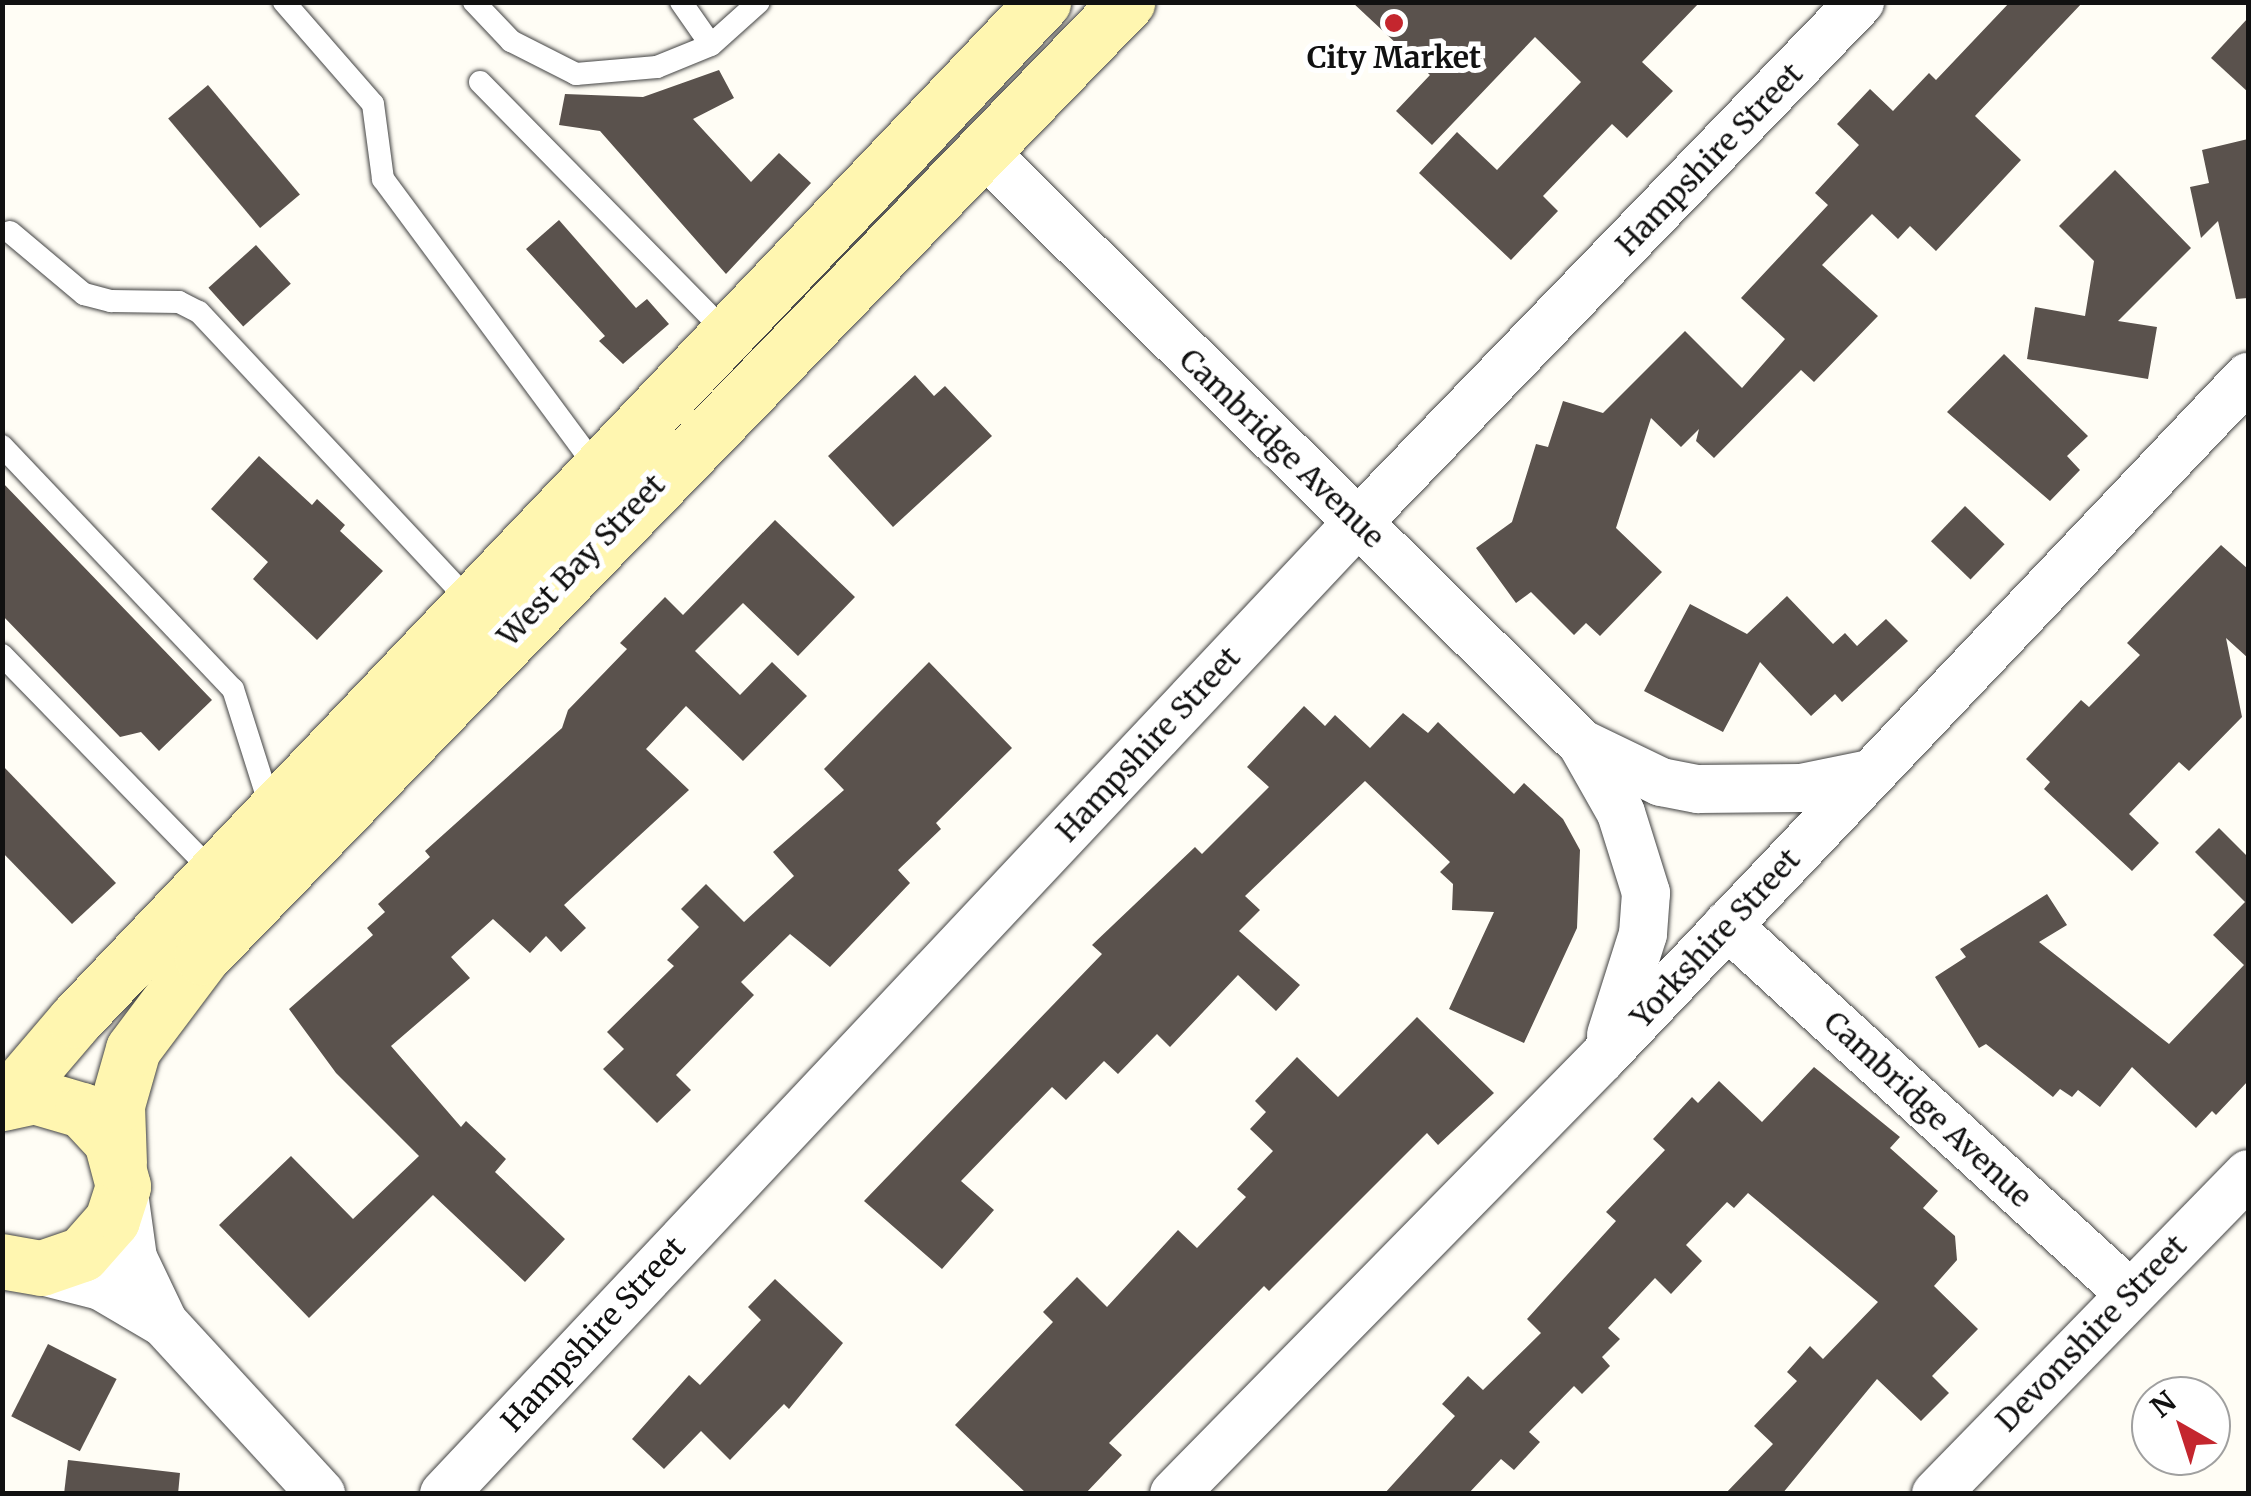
<!DOCTYPE html>
<html>
<head>
<meta charset="utf-8">
<style>
	body { margin:0 }
	#map { position:relative; width:2251px; height:1496px; overflow:hidden; background:#fffdf5; font-family:Merriweather,serif }
	div>[style] { position:absolute }
	.building>* { inset:0; background:#5a524d; transform-origin:0 0 }
	.roads { filter:drop-shadow(0 0 2px #444) drop-shadow(0 0 2px #444) }
	.lane>* { height:22px; margin:-11px; padding:0 11px; transform-origin:11px; border-radius:11px; background:#fff }
	.street>* { height:48px; margin:-24px; padding:0 24px; transform-origin:24px; border-radius:24px; background:#fff }
	.secondary>* { height:55px; margin:-27.5px; padding:0 27.5px; transform-origin:27.5px; border-radius:27.5px; background:#fff6b0 }
	.dots>* { width:28px; height:28px; translate:-50% -50%; box-sizing:border-box; border:5px solid #fff; border-radius:50% }
	span { translate:-50% -50%; white-space:nowrap; text-align:center; line-height:1.15; -webkit-text-stroke:10px #fff; paint-order:stroke }
	.poi-label { font-size:30px; color:#111; font-weight:700 }
	.street-label { font-size:30px; color:#111 }
	.frame { position:absolute; inset:0; border:5px solid #111; pointer-events:none }
	.north { position:absolute; left:2131px; top:1376px; width:100px; height:100px; box-sizing:border-box; background:#fff; border:2px solid #a0a0a0; border-radius:50%; rotate:321deg; font-size:28px; font-weight:700; line-height:40px; text-align:center; color:#111 }
	.north::after { content:''; display:block; margin:auto; width:35px; height:45px; background:#c4262e; clip-path:polygon(50% 0,100% 100%,50% 72%,0 100%) }
</style>
</head>
<body>
<div id="map">
	<div class="building">
		<div style="clip-path:polygon(1352px 2px,1700px 2px,1642px 62px,1673px 91px,1627px 138px,1612px 124px,1543px 196px,1558px 211px,1511px 260px,1419px 173px,1457px 132px,1497px 170px,1581px 82px,1535px 37px,1432px 145px,1396px 111px,1430px 75px)"></div>
		<div style="clip-path:polygon(2010px 2px,2083px 2px,1975px 116px,2021px 160px,1936px 251px,1910px 226px,1898px 239px,1872px 214px,1822px 265px,1878px 316px,1814px 382px,1801px 370px,1714px 458px,1696px 441px,1699px 429px,1681px 447px,1651px 418px,1616px 528px,1662px 572px,1600px 636px,1586px 623px,1574px 635px,1531px 592px,1516px 603px,1476px 548px,1512px 522px,1536px 444px,1548px 447px,1563px 401px,1603px 413px,1685px 331px,1742px 388px,1785px 339px,1741px 298px,1828px 205px,1815px 193px,1859px 145px,1837px 124px,1870px 89px,1893px 111px,1929px 73px,1936px 80px)"></div>
		<div style="clip-path:polygon(2248px 18px,2248px 92px,2211px 58px)"></div>
		<div style="clip-path:polygon(719px 70px,734px 98px,693px 119px,751px 182px,779px 153px,811px 183px,726px 274px,600px 131px,559px 125px,565px 94px,643px 97px)"></div>
		<div style="left:208px;top:85px;width:143px;height:52px;rotate:50deg"></div>
		<div style="clip-path:polygon(2248px 139px,2248px 298px,2236px 299px,2218px 221px,2201px 238px,2190px 187px,2209px 183px,2202px 150px)"></div>
		<div style="clip-path:polygon(2115px 170px,2191px 248px,2118px 321px,2157px 327px,2148px 379px,2027px 359px,2035px 307px,2085px 316px,2094px 261px,2059px 226px)"></div>
		<div style="clip-path:polygon(559px 220px,636px 308px,647px 299px,669px 324px,623px 364px,599px 341px,605px 336px,526px 249px)"></div>
		<div style="left:256px;top:245px;width:52px;height:64px;rotate:48deg"></div>
		<div style="clip-path:polygon(2004px 354px,2088px 436px,2067px 456px,2080px 470px,2050px 501px,1947px 412px)"></div>
		<div style="clip-path:polygon(915px 375px,934px 396px,945px 386px,992px 436px,893px 527px,828px 456px)"></div>
		<div style="clip-path:polygon(259px 456px,312px 505px,317px 499px,345px 525px,340px 531px,383px 571px,317px 640px,253px 579px,268px 562px,211px 509px)"></div>
		<div style="clip-path:polygon(2px 482px,212px 700px,159px 751px,141px 732px,120px 737px,2px 615px)"></div>
		<div style="left:1965px;top:506px;width:55px;height:49px;rotate:44deg"></div>
		<div style="clip-path:polygon(775px 520px,855px 597px,798px 656px,743px 603px,695px 651px,740px 695px,772px 662px,807px 696px,743px 761px,686px 706px,646px 749px,689px 790px,564px 905px,586px 928px,561px 952px,546px 936px,530px 953px,493px 919px,451px 957px,470px 978px,391px 1046px,461px 1127px,466px 1121px,506px 1159px,495px 1172px,565px 1239px,525px 1282px,433px 1195px,309px 1318px,219px 1225px,291px 1156px,353px 1219px,419px 1156px,336px 1073px,289px 1009px,373px 935px,367px 928px,385px 912px,378px 904px,430px 857px,425px 851px,562px 728px,568px 710px,627px 649px,620px 643px,665px 597px,683px 615px)"></div>
		<div style="clip-path:polygon(2221px 545px,2248px 569px,2248px 658px,2226px 638px,2242px 717px,2189px 771px,2179px 762px,2129px 814px,2159px 843px,2132px 871px,2044px 789px,2050px 782px,2026px 759px,2081px 700px,2089px 707px,2140px 655px,2127px 643px)"></div>
		<div style="clip-path:polygon(1787px 596px,1833px 644px,1845px 633px,1857px 646px,1886px 619px,1908px 641px,1842px 702px,1835px 694px,1811px 716px,1760px 662px,1723px 732px,1644px 691px,1690px 604px,1747px 634px)"></div>
		<div style="clip-path:polygon(929px 662px,1012px 748px,936px 823px,941px 829px,898px 870px,910px 883px,830px 967px,790px 934px,741px 982px,754px 995px,676px 1075px,691px 1090px,657px 1123px,603px 1069px,624px 1049px,607px 1032px,674px 966px,667px 960px,699px 927px,681px 909px,706px 884px,744px 922px,794px 876px,773px 852px,844px 790px,824px 769px)"></div>
		<div style="clip-path:polygon(1304px 706px,1325px 726px,1335px 715px,1370px 748px,1403px 713px,1428px 733px,1438px 722px,1514px 794px,1524px 783px,1563px 819px,1580px 850px,1577px 928px,1524px 1043px,1449px 1009px,1494px 912px,1452px 910px,1453px 884px,1440px 872px,1450px 862px,1365px 781px,1245px 896px,1260px 910px,1239px 931px,1300px 985px,1276px 1011px,1238px 975px,1170px 1047px,1157px 1034px,1118px 1074px,1104px 1061px,1066px 1100px,1052px 1087px,961px 1181px,994px 1210px,942px 1269px,864px 1201px,1102px 954px,1092px 945px,1195px 847px,1202px 854px,1269px 787px,1247px 767px)"></div>
		<div style="clip-path:polygon(2px 765px,116px 883px,72px 924px,2px 852px)"></div>
		<div style="clip-path:polygon(2219px 828px,2248px 857px,2248px 1081px,2216px 1115px,2212px 1111px,2196px 1128px,2132px 1067px,2100px 1107px,2078px 1090px,2072px 1097px,2060px 1089px,2053px 1097px,1986px 1044px,1979px 1048px,1935px 977px,1966px 957px,1960px 949px,2047px 894px,2067px 925px,2039px 942px,2169px 1044px,2244px 965px,2213px 935px,2245px 902px,2195px 852px)"></div>
		<div style="clip-path:polygon(1417px 1017px,1494px 1093px,1438px 1145px,1427px 1133px,1269px 1291px,1264px 1286px,1109px 1443px,1122px 1455px,1085px 1494px,1027px 1494px,955px 1425px,1053px 1322px,1043px 1312px,1077px 1277px,1107px 1307px,1178px 1230px,1197px 1248px,1246px 1197px,1237px 1189px,1273px 1151px,1250px 1129px,1266px 1112px,1255px 1101px,1297px 1057px,1338px 1097px)"></div>
		<div style="clip-path:polygon(1814px 1067px,1900px 1137px,1890px 1148px,1938px 1191px,1923px 1208px,1955px 1236px,1957px 1260px,1934px 1286px,1978px 1329px,1932px 1376px,1949px 1393px,1921px 1421px,1877px 1379px,1782px 1494px,1725px 1494px,1773px 1444px,1754px 1426px,1797px 1381px,1787px 1372px,1810px 1346px,1823px 1359px,1878px 1302px,1748px 1193px,1734px 1208px,1727px 1202px,1686px 1245px,1702px 1261px,1671px 1294px,1655px 1278px,1608px 1328px,1620px 1339px,1602px 1357px,1610px 1366px,1582px 1394px,1574px 1386px,1529px 1432px,1540px 1442px,1514px 1470px,1501px 1459px,1468px 1494px,1384px 1494px,1455px 1416px,1442px 1404px,1468px 1376px,1483px 1390px,1541px 1333px,1527px 1319px,1616px 1221px,1606px 1212px,1665px 1150px,1653px 1139px,1692px 1097px,1698px 1103px,1719px 1081px,1762px 1122px)"></div>
		<div style="clip-path:polygon(775px 1279px,843px 1343px,789px 1409px,784px 1404px,730px 1460px,701px 1431px,664px 1469px,632px 1439px,689px 1375px,700px 1385px,761px 1320px,748px 1307px)"></div>
		<div style="left:48px;top:1344px;width:77px;height:81px;rotate:27deg"></div>
		<div style="clip-path:polygon(68px 1460px,180px 1473px,178px 1494px,64px 1494px)"></div>
	</div>
	<div class="roads">
		<div class="lane">
			<div style="left:284px;top:2px;width:135px;rotate:48.9deg"></div>
			<div style="left:373px;top:104px;width:76px;rotate:82.4deg"></div>
			<div style="left:383px;top:179px;width:362px;rotate:53.5deg"></div>
			<div style="left:474px;top:2px;width:54px;rotate:46.5deg"></div>
			<div style="left:511px;top:41px;width:73px;rotate:26.9deg"></div>
			<div style="left:576px;top:74px;width:81px;rotate:-4.9deg"></div>
			<div style="left:657px;top:67px;width:58px;rotate:-22.2deg"></div>
			<div style="left:711px;top:45px;width:64px;rotate:-41.9deg"></div>
			<div style="left:681px;top:2px;width:52px;rotate:55.1deg"></div>
			<div style="left:480px;top:82px;width:354px;rotate:45.5deg"></div>
			<div style="left:10px;top:232px;width:97px;rotate:40deg"></div>
			<div style="left:84px;top:294px;width:28px;rotate:15deg"></div>
			<div style="left:111px;top:301px;width:68px;rotate:0.8deg"></div>
			<div style="left:179px;top:302px;width:22px;rotate:27deg"></div>
			<div style="left:199px;top:312px;width:398px;rotate:46.9deg"></div>
			<div style="left:2px;top:446px;width:335px;rotate:46.5deg"></div>
			<div style="left:233px;top:689px;width:126px;rotate:72.4deg"></div>
			<div style="left:2px;top:655px;width:304px;rotate:45.8deg"></div>
		</div>
		<div class="street">
			<div style="left:983px;top:151px;width:843px;rotate:44.71deg"></div>
			<div style="left:1582px;top:744px;width:88px;rotate:25.7deg"></div>
			<div style="left:1661px;top:782px;width:38px;rotate:11deg"></div>
			<div style="left:1698px;top:789px;width:103px;rotate:-0.6deg"></div>
			<div style="left:1801px;top:788px;width:70px;rotate:-11.5deg"></div>
			<div style="left:1582px;top:744px;width:79px;rotate:60.5deg"></div>
			<div style="left:1621px;top:813px;width:84px;rotate:72.6deg"></div>
			<div style="left:1646px;top:893px;width:41px;rotate:94.2deg"></div>
			<div style="left:1643px;top:934px;width:106px;rotate:107.6deg"></div>
			<div style="left:1727px;top:925px;width:544px;rotate:42.47deg"></div>
			<div style="left:123px;top:1186px;width:73px;rotate:82.1deg"></div>
			<div style="left:133px;top:1258px;width:72px;rotate:64.5deg"></div>
			<div style="left:30px;top:1268px;width:73px;rotate:14.2deg"></div>
			<div style="left:101px;top:1286px;width:73px;rotate:30.4deg"></div>
			<div style="left:164px;top:1323px;width:232px;rotate:47.4deg"></div>
			<div style="left:444px;top:1494px;width:1334px;rotate:-46.76deg"></div>
			<div style="left:1358px;top:522px;width:723px;rotate:-46.01deg"></div>
			<div style="left:1174px;top:1494px;width:611px;rotate:-45.53deg"></div>
			<div style="left:1602px;top:1058px;width:939px;rotate:-46.51deg"></div>
			<div style="left:1936px;top:1494px;width:447px;rotate:-45.7deg"></div>
		</div>
		<div class="secondary">
			<div style="left:5px;top:1102px;width:108px;rotate:-49.5deg"></div>
			<div style="left:75px;top:1020px;width:1405px;rotate:-46.44deg"></div>
			<div style="left:2px;top:1103px;width:33px;rotate:-12deg"></div>
			<div style="left:34px;top:1096px;width:50px;rotate:16.3deg"></div>
			<div style="left:82px;top:1110px;width:42px;rotate:46.9deg"></div>
			<div style="left:111px;top:1141px;width:47px;rotate:75.1deg"></div>
			<div style="left:123px;top:1186px;width:36px;rotate:108deg"></div>
			<div style="left:112px;top:1220px;width:45px;rotate:131.4deg"></div>
			<div style="left:82px;top:1254px;width:43px;rotate:161.1deg"></div>
			<div style="left:41px;top:1268px;width:40px;rotate:-170deg"></div>
			<div style="left:119px;top:1163px;width:58px;rotate:-92deg"></div>
			<div style="left:117px;top:1105px;width:58px;rotate:-74.1deg"></div>
			<div style="left:133px;top:1049px;width:115px;rotate:-53.1deg"></div>
			<div style="left:202px;top:957px;width:1330px;rotate:-45.91deg"></div>
		</div>
	</div>
	<div class="dots">
		<div style="left:1394px;top:23px;background:#c4262e"></div>
	</div>
	<div class="poi-label">
		<span style="left:1394px;top:57px">City Market</span>
	</div>
	<div class="street-label">
		<span style="left:1709px;top:159px;rotate:-46deg">Hampshire Street</span>
		<span style="left:1282px;top:448px;rotate:44deg">Cambridge Avenue</span>
		<span style="left:581px;top:560px;rotate:-46deg">West Bay Street</span>
		<span style="left:1148px;top:744px;rotate:-47deg">Hampshire Street</span>
		<span style="left:1715px;top:938px;rotate:-47deg">Yorkshire Street</span>
		<span style="left:1928px;top:1109px;rotate:43deg">Cambridge Avenue</span>
		<span style="left:2091px;top:1333px;rotate:-46deg">Devonshire Street</span>
		<span style="left:593px;top:1334px;rotate:-47deg">Hampshire Street</span>
	</div>
	<div class="frame"></div>
	<div class="north">N</div>
</div>
</body>
</html>
